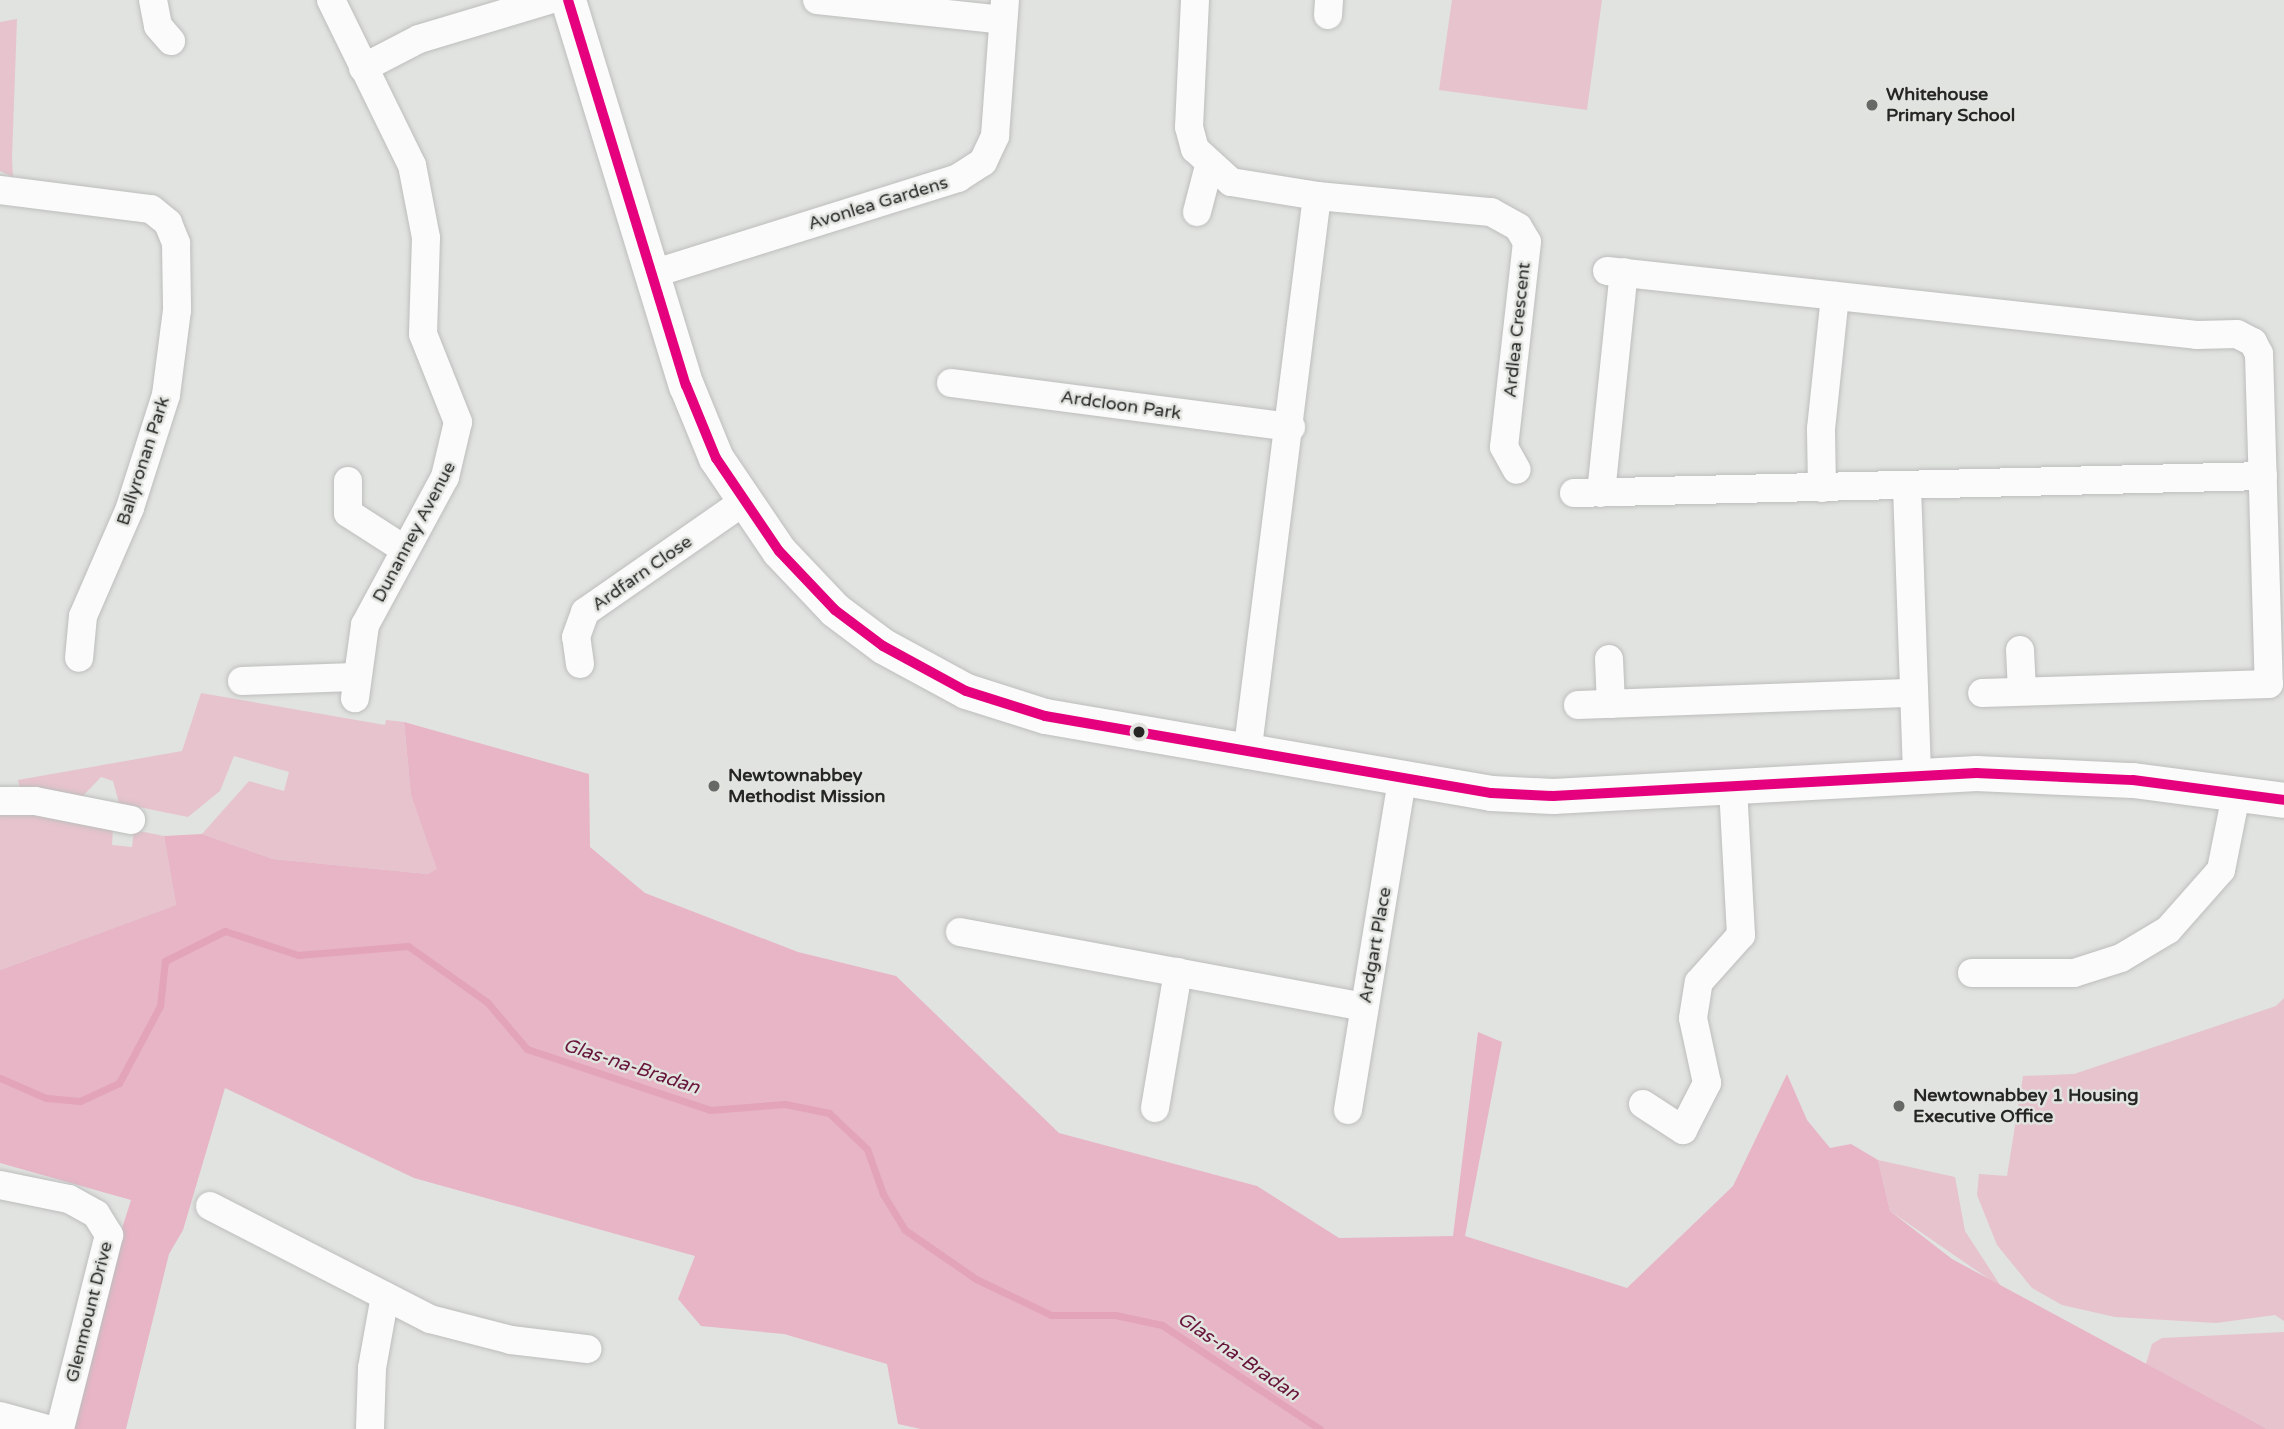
<!DOCTYPE html>
<html>
<head>
<meta charset="utf-8">
<style>
	body { margin:0 }
	#map { position:relative; width:2284px; height:1429px; overflow:hidden; background:#e1e3e0; font-family:"Varela Round",sans-serif }
	div>[style] { position:absolute }
	.green>* { inset:0; background:#e6c3cd }
	.forest>* { inset:0; background:#e7b5c6 }
	.stream>* { height:7px; margin:-3.5px; padding:0 3.5px; transform-origin:3.5px; border-radius:3.5px; background:#e3a3b9 }
	.roads { filter:drop-shadow(0 0 2px #bcbebc) drop-shadow(0 0 2px #bcbebc) }
	.minor>* { height:28px; margin:-14px; padding:0 14px; transform-origin:14px; border-radius:14px; background:#fafbfa }
	.tertiary>* { height:35px; margin:-17.5px; padding:0 17.5px; transform-origin:17.5px; border-radius:17.5px; background:#fafbfa }
	.bus-1>* { height:10px; margin:-5px; padding:0 5px; transform-origin:5px; border-radius:5px; background:#e5007d }
	.dots>* { width:19px; height:19px; translate:-50% -50%; box-sizing:border-box; border:4px solid #e1e4df; border-radius:50% }
	span { translate:-50% -50%; white-space:nowrap; text-align:center; line-height:1.15; -webkit-text-stroke:5px #e1e4df; paint-order:stroke }
	.poi-label { font-size:18px; color:#262725; font-weight:700 }
	.left { translate:0 -50%; text-align:left }
	.street-label { font-size:18px; color:#262725 }
	.water-label { font-size:19px; color:#67143a; font-style:italic }
</style>
</head>
<body>
<div id="map">
	<div class="green">
		<div style="clip-path:polygon(1452px 0,1602px 0,1587px 110px,1439px 90px)"></div>
		<div style="clip-path:polygon(17px 19px,12px 158px,13px 177px,0 171px,0 22px)"></div>
		<div style="clip-path:polygon(201px 693px,385px 725px,386px 720px,404px 722px,411px 795px,438px 869px,428px 874px,273px 859px,202px 834px,249px 781px,284px 791px,289px 772px,234px 756px,220px 791px,188px 817px,119px 803px,113px 781px,101px 777px,82px 797px,20px 789px,18px 780px,182px 751px)"></div>
		<div style="clip-path:polygon(20px 810px,113px 828px,112px 845px,132px 847px,134px 830px,164px 836px,176px 905px,0 970px,0 813px)"></div>
		<div style="clip-path:polygon(2284px 998px,2284px 1321px,2275px 1315px,2216px 1323px,2115px 1317px,2062px 1305px,2032px 1288px,1997px 1245px,1977px 1195px,1979px 1174px,2007px 1176px,2023px 1076px,2074px 1074px,2276px 1006px)"></div>
		<div style="clip-path:polygon(1878px 1160px,1955px 1177px,1965px 1231px,2002px 1288px,1890px 1211px)"></div>
		<div style="clip-path:polygon(2284px 1332px,2284px 1429px,2267px 1429px,2145px 1367px,2152px 1344px,2162px 1338px)"></div>
	</div>
	<div class="forest">
		<div style="clip-path:polygon(404px 722px,589px 774px,590px 847px,645px 893px,798px 952px,896px 976px,1059px 1133px,1257px 1186px,1339px 1238px,1453px 1236px,1478px 1032px,1502px 1042px,1465px 1236px,1627px 1288px,1733px 1186px,1787px 1074px,1807px 1120px,1830px 1148px,1851px 1144px,1878px 1160px,1890px 1211px,1952px 1259px,2267px 1429px,921px 1429px,898px 1424px,887px 1364px,784px 1334px,701px 1326px,678px 1299px,695px 1256px,414px 1178px,225px 1088px,183px 1230px,169px 1254px,126px 1429px,59px 1429px,131px 1200px,0 1163px,0 970px,176px 905px,164px 836px,202px 834px,273px 859px,428px 874px,437px 869px,411px 795px)"></div>
	</div>
	<div class="stream">
		<div style="left:0;top:1078px;width:50px;rotate:23.5deg"></div>
		<div style="left:46px;top:1098px;width:34px;rotate:5deg"></div>
		<div style="left:80px;top:1101px;width:43px;rotate:-24.8deg"></div>
		<div style="left:119px;top:1083px;width:87px;rotate:-62deg"></div>
		<div style="left:160px;top:1006px;width:45px;rotate:-83.7deg"></div>
		<div style="left:165px;top:961px;width:67px;rotate:-26.6deg"></div>
		<div style="left:225px;top:931px;width:77px;rotate:18.2deg"></div>
		<div style="left:298px;top:955px;width:110px;rotate:-4.7deg"></div>
		<div style="left:408px;top:946px;width:97px;rotate:35.3deg"></div>
		<div style="left:487px;top:1002px;width:62px;rotate:49.6deg"></div>
		<div style="left:527px;top:1049px;width:193px;rotate:18.4deg"></div>
		<div style="left:710px;top:1110px;width:75px;rotate:-4.6deg"></div>
		<div style="left:785px;top:1104px;width:45px;rotate:11.6deg"></div>
		<div style="left:829px;top:1113px;width:52px;rotate:43.5deg"></div>
		<div style="left:867px;top:1149px;width:48px;rotate:70.4deg"></div>
		<div style="left:883px;top:1194px;width:42px;rotate:58.6deg"></div>
		<div style="left:905px;top:1230px;width:86px;rotate:34.6deg"></div>
		<div style="left:976px;top:1279px;width:83px;rotate:25.6deg"></div>
		<div style="left:1051px;top:1315px;width:64px"></div>
		<div style="left:1115px;top:1315px;width:48px;rotate:12deg"></div>
		<div style="left:1162px;top:1325px;width:189px;rotate:33.4deg"></div>
	</div>
	<div class="roads">
		<div class="minor">
			<div style="left:153px;top:0;width:26px;rotate:79deg"></div>
			<div style="left:158px;top:26px;width:20px;rotate:49deg"></div>
			<div style="left:331px;top:0;width:184px;rotate:63.9deg"></div>
			<div style="left:412px;top:165px;width:74px;rotate:79.1deg"></div>
			<div style="left:426px;top:238px;width:96px;rotate:91.8deg"></div>
			<div style="left:423px;top:334px;width:95px;rotate:68.3deg"></div>
			<div style="left:458px;top:422px;width:57px;rotate:103.3deg"></div>
			<div style="left:445px;top:477px;width:168px;rotate:118.4deg"></div>
			<div style="left:365px;top:625px;width:74px;rotate:97.8deg"></div>
			<div style="left:817px;top:0;width:187px;rotate:6.1deg"></div>
			<div style="left:1195px;top:0;width:127px;rotate:92.7deg"></div>
			<div style="left:1189px;top:127px;width:23px;rotate:75deg"></div>
			<div style="left:1195px;top:149px;width:49px;rotate:42.5deg"></div>
			<div style="left:1231px;top:182px;width:87px;rotate:9.2deg"></div>
			<div style="left:1317px;top:196px;width:563px;rotate:97.14deg"></div>
			<div style="left:1328px;top:15px;width:15px;rotate:-86deg"></div>
			<div style="left:363px;top:68px;width:63px;rotate:-27.4deg"></div>
			<div style="left:419px;top:39px;width:136px;rotate:-16.7deg"></div>
			<div style="left:0;top:190px;width:152px;rotate:7.2deg"></div>
			<div style="left:151px;top:209px;width:22px;rotate:39deg"></div>
			<div style="left:168px;top:223px;width:22px;rotate:68deg"></div>
			<div style="left:176px;top:243px;width:67px;rotate:89.1deg"></div>
			<div style="left:177px;top:310px;width:86px;rotate:97.4deg"></div>
			<div style="left:166px;top:395px;width:119px;rotate:107.7deg"></div>
			<div style="left:130px;top:508px;width:118px;rotate:113.5deg"></div>
			<div style="left:83px;top:616px;width:42px;rotate:95.4deg"></div>
			<div style="left:1317px;top:196px;width:175px;rotate:5.3deg"></div>
			<div style="left:1491px;top:212px;width:31px;rotate:29deg"></div>
			<div style="left:1518px;top:227px;width:17px;rotate:59deg"></div>
			<div style="left:1527px;top:242px;width:206px;rotate:96.4deg"></div>
			<div style="left:1504px;top:447px;width:26px;rotate:61deg"></div>
			<div style="left:1197px;top:212px;width:48px;rotate:-75.4deg"></div>
			<div style="left:1607px;top:271px;width:593px;rotate:6.19deg"></div>
			<div style="left:2197px;top:335px;width:40px;rotate:-1.4deg"></div>
			<div style="left:2237px;top:334px;width:18px;rotate:27deg"></div>
			<div style="left:2253px;top:342px;width:13px;rotate:63deg"></div>
			<div style="left:2259px;top:354px;width:330px;rotate:88.3deg"></div>
			<div style="left:2269px;top:684px;width:287px;rotate:178.2deg"></div>
			<div style="left:652px;top:274px;width:321px;rotate:-17.4deg"></div>
			<div style="left:958px;top:178px;width:30px;rotate:-33deg"></div>
			<div style="left:983px;top:162px;width:29px;rotate:-65deg"></div>
			<div style="left:995px;top:136px;width:136px;rotate:-85.8deg"></div>
			<div style="left:951px;top:383px;width:343px;rotate:7.4deg"></div>
			<div style="left:348px;top:481px;width:32px;rotate:90deg"></div>
			<div style="left:348px;top:513px;width:67px;rotate:32.7deg"></div>
			<div style="left:1907px;top:487px;width:289px;rotate:88deg"></div>
			<div style="left:1822px;top:488px;width:59px;rotate:-91deg"></div>
			<div style="left:1821px;top:429px;width:134px;rotate:-84deg"></div>
			<div style="left:1574px;top:493px;width:689px;rotate:-1.41deg"></div>
			<div style="left:1601px;top:493px;width:222px;rotate:-84.1deg"></div>
			<div style="left:2020px;top:650px;width:41px;rotate:87.2deg"></div>
			<div style="left:1609px;top:659px;width:45px;rotate:87.5deg"></div>
			<div style="left:580px;top:664px;width:27px;rotate:-98deg"></div>
			<div style="left:576px;top:637px;width:27px;rotate:-70deg"></div>
			<div style="left:585px;top:612px;width:193px;rotate:-34.8deg"></div>
			<div style="left:242px;top:681px;width:112px;rotate:-2deg"></div>
			<div style="left:1578px;top:705px;width:335px;rotate:-2.1deg"></div>
			<div style="left:0;top:801px;width:35px"></div>
			<div style="left:35px;top:801px;width:98px;rotate:11.2deg"></div>
			<div style="left:960px;top:932px;width:411px;rotate:10.5deg"></div>
			<div style="left:1972px;top:973px;width:102px"></div>
			<div style="left:2074px;top:973px;width:49px;rotate:-17.7deg"></div>
			<div style="left:2121px;top:958px;width:55px;rotate:-30.8deg"></div>
			<div style="left:2168px;top:930px;width:80px;rotate:-48.5deg"></div>
			<div style="left:2221px;top:870px;width:76px;rotate:-78.7deg"></div>
			<div style="left:1643px;top:1104px;width:48px;rotate:33deg"></div>
			<div style="left:1683px;top:1130px;width:53px;rotate:-62.9deg"></div>
			<div style="left:1707px;top:1083px;width:66px;rotate:-102.2deg"></div>
			<div style="left:1693px;top:1018px;width:36px;rotate:-81deg"></div>
			<div style="left:1699px;top:982px;width:63px;rotate:-48.2deg"></div>
			<div style="left:1741px;top:935px;width:147px;rotate:-93.1deg"></div>
			<div style="left:1155px;top:1108px;width:138px;rotate:-80.4deg"></div>
			<div style="left:1348px;top:1110px;width:333px;rotate:-80.7deg"></div>
			<div style="left:0;top:1185px;width:70px;rotate:11.5deg"></div>
			<div style="left:69px;top:1199px;width:31px;rotate:29deg"></div>
			<div style="left:96px;top:1214px;width:25px;rotate:58deg"></div>
			<div style="left:109px;top:1235px;width:200px;rotate:104.2deg"></div>
			<div style="left:210px;top:1206px;width:247px;rotate:27.2deg"></div>
			<div style="left:430px;top:1319px;width:84px;rotate:14.5deg"></div>
			<div style="left:511px;top:1340px;width:77px;rotate:6.8deg"></div>
			<div style="left:0;top:1416px;width:49px;rotate:15.5deg"></div>
			<div style="left:370px;top:1429px;width:61px;rotate:-88.1deg"></div>
			<div style="left:372px;top:1368px;width:73px;rotate:-79.8deg"></div>
		</div>
		<div class="tertiary">
			<div style="left:568px;top:0;width:403px;rotate:73deg"></div>
			<div style="left:686px;top:385px;width:79px;rotate:67.7deg"></div>
			<div style="left:716px;top:458px;width:112px;rotate:55.9deg"></div>
			<div style="left:779px;top:551px;width:81px;rotate:46.5deg"></div>
			<div style="left:835px;top:610px;width:60px;rotate:36.9deg"></div>
			<div style="left:883px;top:646px;width:94px;rotate:28.5deg"></div>
			<div style="left:966px;top:691px;width:83px;rotate:17.6deg"></div>
			<div style="left:1045px;top:716px;width:453px;rotate:9.8deg"></div>
			<div style="left:1491px;top:793px;width:62px;rotate:2.8deg"></div>
			<div style="left:1553px;top:796px;width:424px;rotate:-3.1deg"></div>
			<div style="left:1976px;top:773px;width:157px;rotate:2.6deg"></div>
			<div style="left:2133px;top:780px;width:152px;rotate:7.5deg"></div>
		</div>
	</div>
	<div class="bus-1">
		<div style="left:568px;top:0;width:403px;rotate:73deg"></div>
		<div style="left:686px;top:385px;width:79px;rotate:67.7deg"></div>
		<div style="left:716px;top:458px;width:112px;rotate:55.9deg"></div>
		<div style="left:779px;top:551px;width:81px;rotate:46.5deg"></div>
		<div style="left:835px;top:610px;width:60px;rotate:36.9deg"></div>
		<div style="left:883px;top:646px;width:94px;rotate:28.5deg"></div>
		<div style="left:966px;top:691px;width:83px;rotate:17.6deg"></div>
		<div style="left:1045px;top:716px;width:453px;rotate:9.8deg"></div>
		<div style="left:1491px;top:793px;width:62px;rotate:2.8deg"></div>
		<div style="left:1553px;top:796px;width:424px;rotate:-3.1deg"></div>
		<div style="left:1976px;top:773px;width:157px;rotate:2.6deg"></div>
		<div style="left:2133px;top:780px;width:152px;rotate:7.5deg"></div>
	</div>
	<div class="dots">
		<div style="left:1872px;top:105px;background:#676966"></div>
		<div style="left:1139px;top:732px;background:#262725"></div>
		<div style="left:714px;top:786px;background:#676966"></div>
		<div style="left:1899px;top:1106px;background:#676966"></div>
	</div>
	<div class="poi-label">
		<span class="left" style="left:1886px;top:105px">Whitehouse<br>Primary School</span>
		<span class="left" style="left:728px;top:786px">Newtownabbey<br>Methodist Mission</span>
		<span class="left" style="left:1913px;top:1106px">Newtownabbey 1 Housing<br>Executive Office</span>
	</div>
	<div class="street-label">
		<span style="left:878px;top:203px;rotate:-17deg">Avonlea Gardens</span>
		<span style="left:1517px;top:330px;rotate:-84deg">Ardlea Crescent</span>
		<span style="left:1121px;top:405px;rotate:8deg">Ardcloon Park</span>
		<span style="left:143px;top:461px;rotate:-72deg">Ballyronan Park</span>
		<span style="left:414px;top:532px;rotate:-62deg">Dunanney Avenue</span>
		<span style="left:642px;top:573px;rotate:-35deg">Ardfarn Close</span>
		<span style="left:1375px;top:945px;rotate:-80deg">Ardgart Place</span>
		<span style="left:89px;top:1312px;rotate:-76deg">Glenmount Drive</span>
	</div>
	<div class="water-label">
		<span style="left:631px;top:1067px;rotate:18deg">Glas-na-Bradan</span>
		<span style="left:1238px;top:1357px;rotate:34deg">Glas-na-Bradan</span>
	</div>
</div>
</body>
</html>
